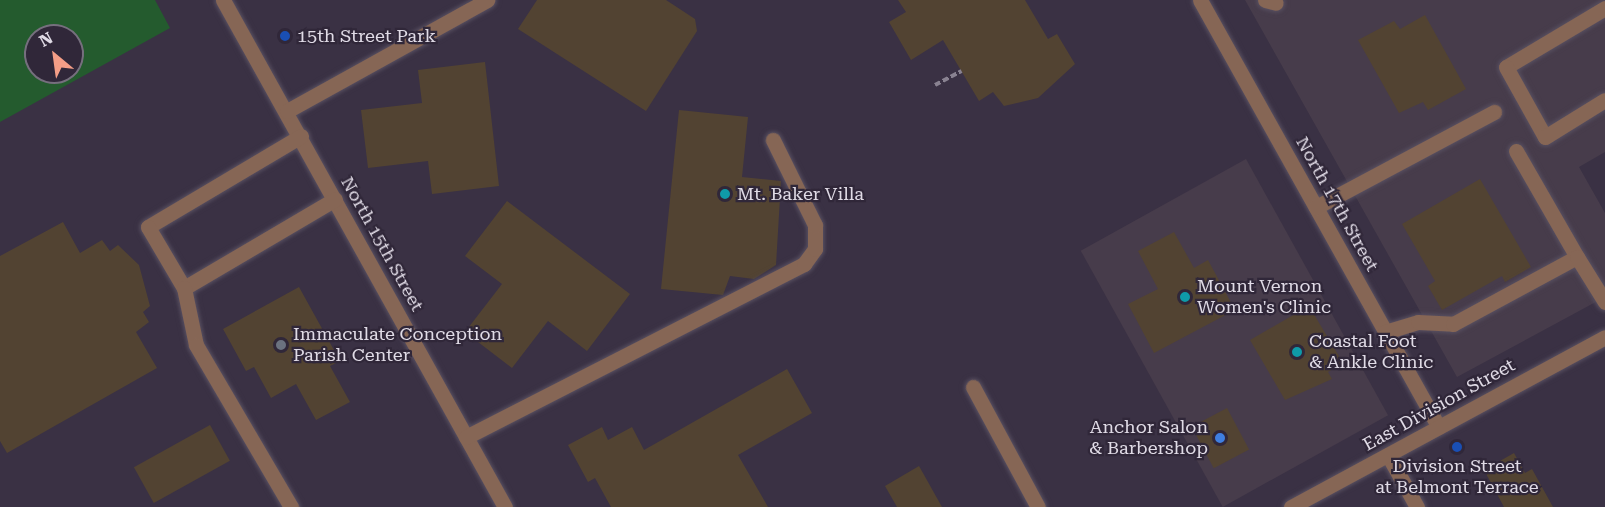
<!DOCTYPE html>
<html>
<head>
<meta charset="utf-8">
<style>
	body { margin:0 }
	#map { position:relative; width:1605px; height:507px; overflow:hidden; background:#3a3144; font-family:"Roboto Serif",serif }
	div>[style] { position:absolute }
	.commercial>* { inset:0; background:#473c4b; transform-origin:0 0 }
	.green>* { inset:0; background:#245b2e }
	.building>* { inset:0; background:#524332; transform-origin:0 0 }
	.path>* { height:4px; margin-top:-2px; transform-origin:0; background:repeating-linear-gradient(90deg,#898291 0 6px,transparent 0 9px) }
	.roads { filter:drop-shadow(0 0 2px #585061) drop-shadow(0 0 2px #585061) }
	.minor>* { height:15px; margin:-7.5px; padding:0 7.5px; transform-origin:7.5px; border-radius:7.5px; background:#866655 }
	.dots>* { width:16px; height:16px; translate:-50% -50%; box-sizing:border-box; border:3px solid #302739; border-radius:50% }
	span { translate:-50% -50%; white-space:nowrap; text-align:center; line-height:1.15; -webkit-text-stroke:4.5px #302739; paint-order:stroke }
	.poi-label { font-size:18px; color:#e0dbe6 }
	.left { translate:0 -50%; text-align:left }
	.right { translate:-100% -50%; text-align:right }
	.street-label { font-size:18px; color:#e0dbe6 }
	.north { position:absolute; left:24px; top:24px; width:60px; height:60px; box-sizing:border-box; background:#302739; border:2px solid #766f7e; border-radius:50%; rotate:331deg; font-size:16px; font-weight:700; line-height:24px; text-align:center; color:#e0dbe6 }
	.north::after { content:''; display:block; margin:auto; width:21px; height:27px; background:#f49e87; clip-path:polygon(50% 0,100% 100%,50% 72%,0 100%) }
</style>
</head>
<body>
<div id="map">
	<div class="commercial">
		<div style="clip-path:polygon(1245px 0,1605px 0,1605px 152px,1579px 167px,1605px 213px,1605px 297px,1457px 377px)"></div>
		<div style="left:1246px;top:159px;width:293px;height:189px;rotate:61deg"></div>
	</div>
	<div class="green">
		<div style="clip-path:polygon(evenodd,0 0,155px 0,170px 28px,0 122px,0 0,36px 36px,72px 36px,72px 72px,36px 72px,36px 36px)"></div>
	</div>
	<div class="building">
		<div style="clip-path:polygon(537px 0,666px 0,695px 19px,697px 31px,646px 111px,518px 29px)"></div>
		<div style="clip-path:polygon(898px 0,1025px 0,1048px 39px,1057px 34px,1075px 64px,1038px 98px,1004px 106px,993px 92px,979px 101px,943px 40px,911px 60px,889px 22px,906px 12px)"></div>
		<div style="clip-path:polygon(1425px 15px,1466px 89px,1428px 110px,1423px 102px,1399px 113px,1358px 40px,1394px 21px,1400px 29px)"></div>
		<div style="clip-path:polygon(485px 62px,499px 186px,432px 194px,428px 161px,368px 168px,361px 110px,422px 103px,418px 70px)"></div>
		<div style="clip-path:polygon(679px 110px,748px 117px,742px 177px,781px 181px,776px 265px,754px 279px,730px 276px,723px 295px,661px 289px)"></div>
		<div style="clip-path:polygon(1480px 179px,1531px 267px,1505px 282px,1502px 276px,1442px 310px,1428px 286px,1435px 281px,1402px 224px)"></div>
		<div style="clip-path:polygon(507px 201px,630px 294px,587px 351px,548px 321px,512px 368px,465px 332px,502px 284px,465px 256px)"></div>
		<div style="clip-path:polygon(63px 222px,80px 253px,102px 240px,110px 251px,118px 245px,139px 265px,150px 306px,143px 312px,149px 322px,136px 332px,157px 368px,7px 453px,0 441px,0 256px)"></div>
		<div style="clip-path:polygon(1174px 232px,1194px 268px,1208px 260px,1235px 310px,1154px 353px,1128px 304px,1158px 289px,1138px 251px)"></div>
		<div style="clip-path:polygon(299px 287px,340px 361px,330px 366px,350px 402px,316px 420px,296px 384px,271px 398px,254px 367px,246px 371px,223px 329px)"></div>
		<div style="clip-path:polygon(1309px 306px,1343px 363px,1328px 372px,1332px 379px,1285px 400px,1250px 340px)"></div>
		<div style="clip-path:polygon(787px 369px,812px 413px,738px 455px,768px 507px,611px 507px,595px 478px,588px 482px,568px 445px,602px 427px,608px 440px,632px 427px,644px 450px)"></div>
		<div style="left:1227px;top:408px;width:47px;height:40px;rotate:62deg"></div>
		<div style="left:210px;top:425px;width:41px;height:87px;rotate:61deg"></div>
		<div style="clip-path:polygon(1514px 453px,1525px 473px,1532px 469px,1553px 507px,1504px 507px,1484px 470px)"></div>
		<div style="clip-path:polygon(919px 466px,942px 507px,897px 507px,885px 486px)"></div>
	</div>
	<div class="path">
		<div style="left:935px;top:85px;width:30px;rotate:-28deg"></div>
	</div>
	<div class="roads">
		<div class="minor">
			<div style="left:223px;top:0;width:580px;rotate:60.92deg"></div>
			<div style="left:1200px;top:0;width:489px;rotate:60.8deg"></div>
			<div style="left:1265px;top:0;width:11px;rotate:15deg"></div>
			<div style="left:1605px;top:8px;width:115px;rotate:149.2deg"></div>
			<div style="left:1506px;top:67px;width:80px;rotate:60.9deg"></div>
			<div style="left:1545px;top:137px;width:70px;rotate:-31.7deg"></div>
			<div style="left:287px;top:111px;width:229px;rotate:-29deg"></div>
			<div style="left:301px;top:136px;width:178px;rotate:149.3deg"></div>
			<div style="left:148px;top:227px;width:71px;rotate:59.5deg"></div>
			<div style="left:184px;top:288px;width:175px;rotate:-30.5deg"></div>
			<div style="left:1516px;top:151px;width:122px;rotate:60.1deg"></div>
			<div style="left:1316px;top:207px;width:202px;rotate:-28.1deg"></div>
			<div style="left:184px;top:288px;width:58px;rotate:78.1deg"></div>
			<div style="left:196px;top:345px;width:188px;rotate:59.6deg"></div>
			<div style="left:1385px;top:332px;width:34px;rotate:-17deg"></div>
			<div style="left:1418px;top:322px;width:35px;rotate:3deg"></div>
			<div style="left:1453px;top:324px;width:141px;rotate:-28.4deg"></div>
			<div style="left:1577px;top:257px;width:53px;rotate:58.1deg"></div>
			<div style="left:973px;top:387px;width:136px;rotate:61.6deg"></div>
			<div style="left:466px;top:437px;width:380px;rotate:-27.1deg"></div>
			<div style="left:804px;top:264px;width:19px;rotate:-54deg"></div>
			<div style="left:815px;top:249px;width:24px;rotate:-90deg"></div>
			<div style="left:815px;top:225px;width:95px;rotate:-116.3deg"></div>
			<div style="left:1388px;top:455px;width:60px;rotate:60.9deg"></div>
			<div style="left:1291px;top:507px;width:357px;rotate:-28.4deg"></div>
		</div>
	</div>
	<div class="dots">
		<div style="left:285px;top:36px;background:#1a4fb4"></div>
		<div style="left:725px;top:194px;background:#0f9aa8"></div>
		<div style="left:1185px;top:297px;background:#0f9aa8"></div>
		<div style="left:281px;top:345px;background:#6b7280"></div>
		<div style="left:1297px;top:352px;background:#0f9aa8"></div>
		<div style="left:1220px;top:438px;background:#3f7fe0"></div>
		<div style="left:1457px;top:447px;background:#1a4fb4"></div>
	</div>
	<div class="poi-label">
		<span class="left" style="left:297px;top:36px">15th Street Park</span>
		<span class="left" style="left:737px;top:194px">Mt. Baker Villa</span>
		<span class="left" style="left:1197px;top:297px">Mount Vernon<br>Women's Clinic</span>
		<span class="left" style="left:293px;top:345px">Immaculate Conception<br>Parish Center</span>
		<span class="left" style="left:1309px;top:352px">Coastal Foot<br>&amp; Ankle Clinic</span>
		<span class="right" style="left:1208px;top:438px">Anchor Salon<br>&amp; Barbershop</span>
		<span style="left:1457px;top:477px">Division Street<br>at Belmont Terrace</span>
	</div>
	<div class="street-label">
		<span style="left:1337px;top:204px;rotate:61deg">North 17th Street</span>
		<span style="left:382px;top:244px;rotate:61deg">North 15th Street</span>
		<span style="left:1439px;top:405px;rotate:-29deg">East Division Street</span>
	</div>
	<div class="north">N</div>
</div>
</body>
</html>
